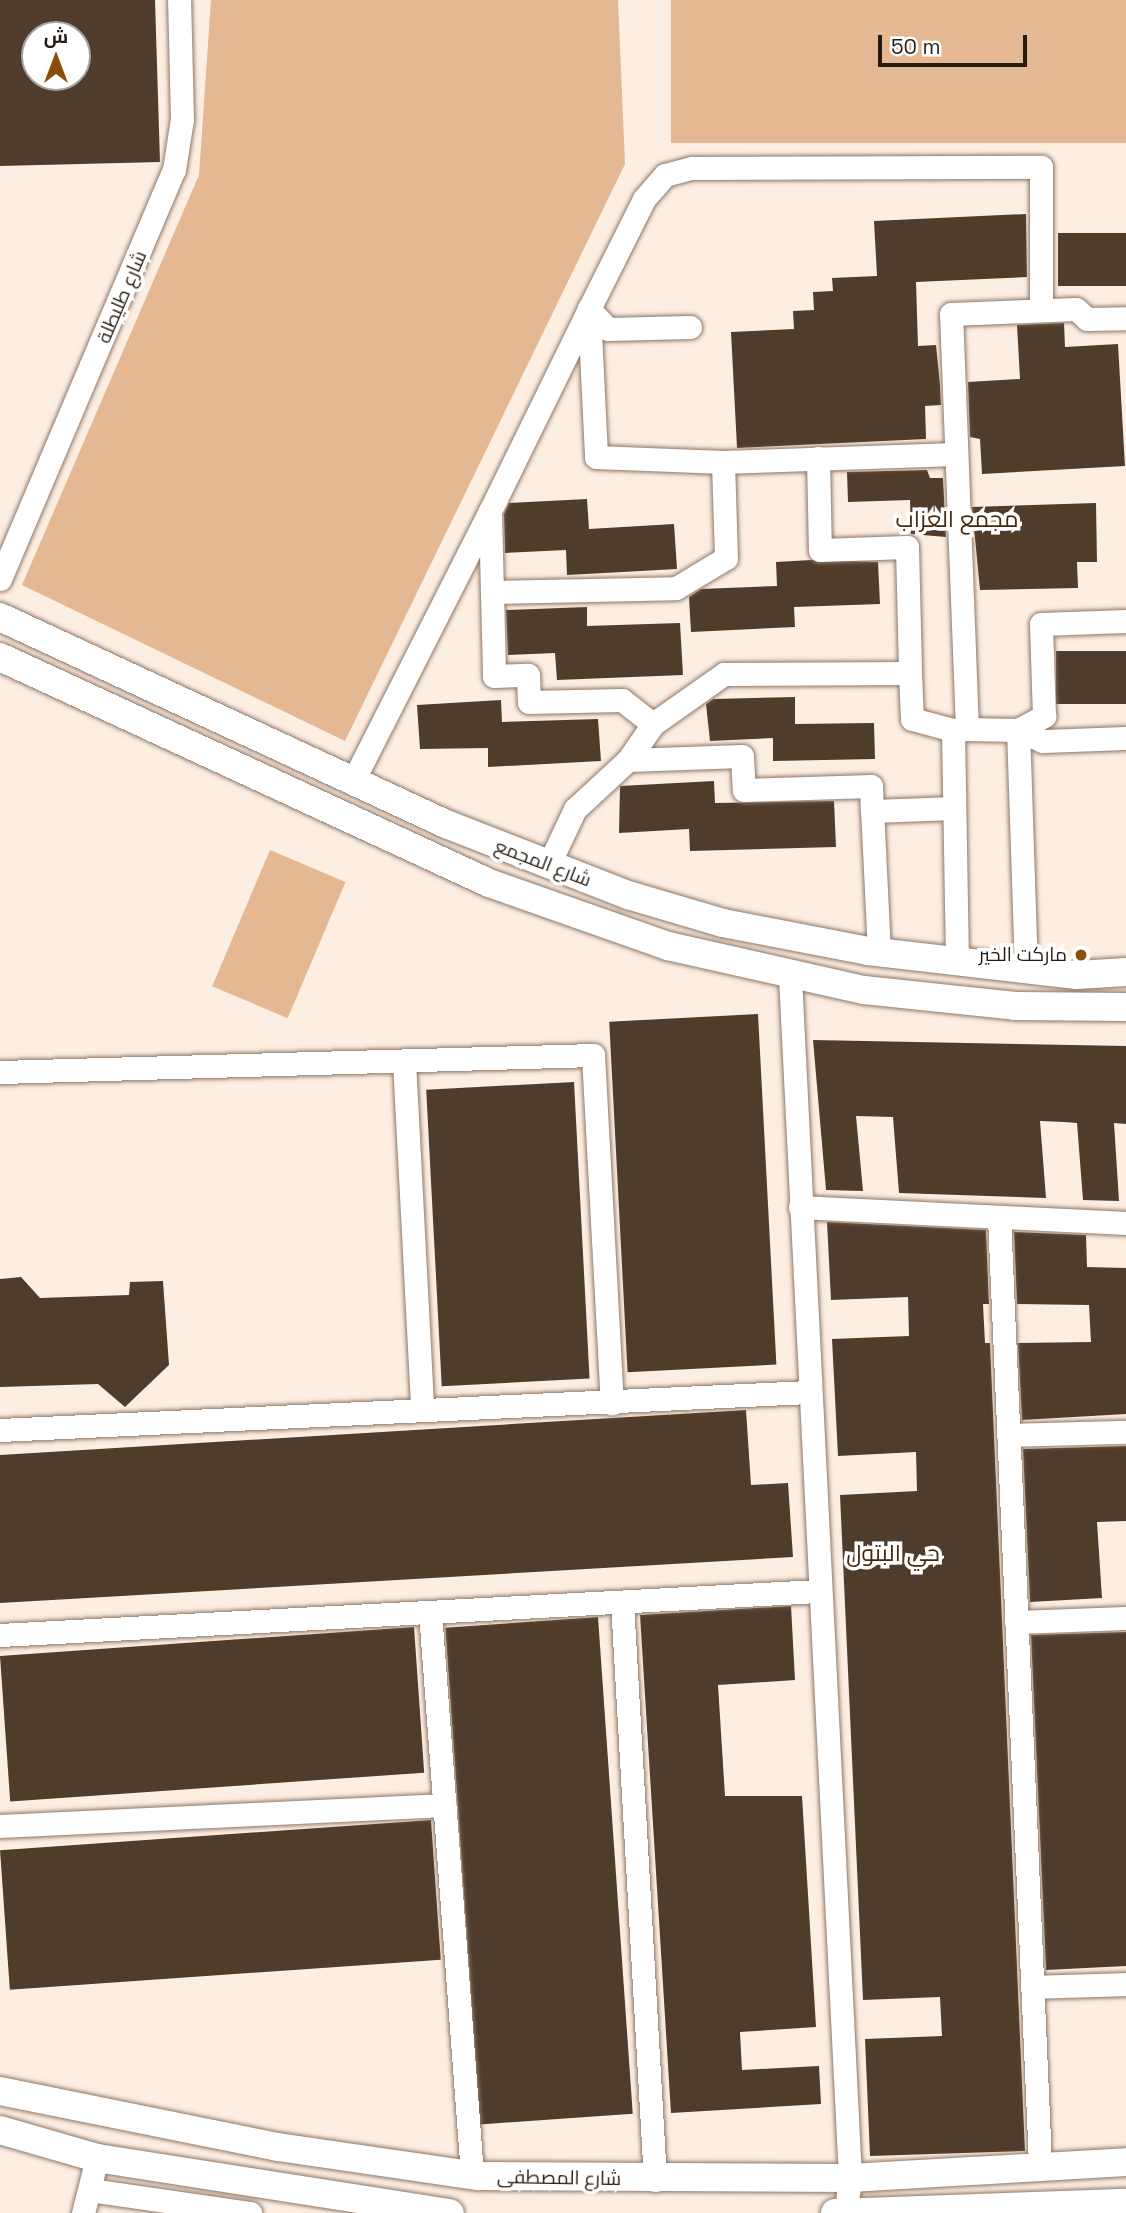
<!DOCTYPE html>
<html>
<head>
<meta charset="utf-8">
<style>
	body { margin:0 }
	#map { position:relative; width:1126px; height:2213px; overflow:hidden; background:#fdeee2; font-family:"Space Grotesk",Cairo,sans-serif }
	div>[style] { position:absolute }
	.green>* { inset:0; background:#e4b892; transform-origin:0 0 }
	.building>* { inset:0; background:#503c2b; transform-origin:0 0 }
	.roads { filter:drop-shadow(0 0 2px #8e7765) drop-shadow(0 0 2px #8e7765) }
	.minor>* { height:23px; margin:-11.5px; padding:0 11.5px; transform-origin:11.5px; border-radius:11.5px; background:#fff }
	.tertiary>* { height:28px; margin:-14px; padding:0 14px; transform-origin:14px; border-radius:14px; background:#fff }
	.dots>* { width:19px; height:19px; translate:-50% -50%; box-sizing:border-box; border:4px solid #fff; border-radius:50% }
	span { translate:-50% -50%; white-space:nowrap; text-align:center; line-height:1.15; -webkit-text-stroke:7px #fff; paint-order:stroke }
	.street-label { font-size:19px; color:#241b13 }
	.poi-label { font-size:19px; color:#241b13 }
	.right { translate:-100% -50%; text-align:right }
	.quarter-label { font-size:23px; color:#46280c }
	.north { position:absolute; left:21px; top:21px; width:70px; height:70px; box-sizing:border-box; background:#fff; border:2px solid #a7a4a1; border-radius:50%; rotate:0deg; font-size:19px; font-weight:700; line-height:28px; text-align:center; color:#241b13 }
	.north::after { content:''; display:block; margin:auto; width:24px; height:32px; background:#894e09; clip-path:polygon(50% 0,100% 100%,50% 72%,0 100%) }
	.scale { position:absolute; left:878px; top:35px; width:149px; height:32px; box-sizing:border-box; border:4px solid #241b13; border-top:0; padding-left:9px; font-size:21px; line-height:24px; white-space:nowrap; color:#241b13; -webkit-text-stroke:5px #fff; paint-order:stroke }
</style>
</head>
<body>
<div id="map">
	<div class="green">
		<div style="clip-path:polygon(211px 0,618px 0,625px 164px,345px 741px,22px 585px,199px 175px)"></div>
		<div style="left:671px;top:0;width:455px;height:143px"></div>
		<div style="left:270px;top:850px;width:82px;height:148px;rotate:23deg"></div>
	</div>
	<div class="building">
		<div style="clip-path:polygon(evenodd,0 0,155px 0,160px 162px,0 166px,0 0,35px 35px,77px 35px,77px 77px,35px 77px,35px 35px)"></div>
		<div style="clip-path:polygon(1026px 214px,1027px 277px,916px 282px,918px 346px,936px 345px,940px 384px,941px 405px,925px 406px,926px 439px,737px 448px,731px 332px,794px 329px,793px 311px,814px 310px,813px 292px,833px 291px,832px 278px,877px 276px,874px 221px)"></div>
		<div style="left:1126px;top:233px;width:53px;height:68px;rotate:90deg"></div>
		<div style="clip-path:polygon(1064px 323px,1065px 347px,1118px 344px,1125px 466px,982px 474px,980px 439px,970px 437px,968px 382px,1020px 379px,1017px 325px)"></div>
		<div style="clip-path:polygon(927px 470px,930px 478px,943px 478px,946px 537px,911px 534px,910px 500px,848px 502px,847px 472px)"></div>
		<div style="clip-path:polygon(587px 499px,589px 529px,674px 524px,677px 569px,567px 575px,566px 550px,505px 553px,504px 514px,509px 503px)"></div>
		<div style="clip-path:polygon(1096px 503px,1097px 562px,1077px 562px,1078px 588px,980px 590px,972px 507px)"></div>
		<div style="clip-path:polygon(811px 560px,878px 562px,880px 604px,794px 607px,795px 627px,691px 632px,689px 597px,701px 589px,777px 586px,776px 562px)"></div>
		<div style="clip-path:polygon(587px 607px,587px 626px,680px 623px,683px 675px,557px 680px,555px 653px,508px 655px,506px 610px)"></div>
		<div style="left:1126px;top:651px;width:53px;height:70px;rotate:90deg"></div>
		<div style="clip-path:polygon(795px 697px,795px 724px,874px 723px,875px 759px,773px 761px,773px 738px,710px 741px,706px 704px,713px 699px)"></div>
		<div style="clip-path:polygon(501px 700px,502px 722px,598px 719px,601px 761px,488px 767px,488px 748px,420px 749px,417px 705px)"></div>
		<div style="clip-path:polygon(714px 781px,715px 803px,834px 801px,836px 847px,690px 851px,689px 829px,619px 833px,620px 786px)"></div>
		<div style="left:758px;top:1014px;width:351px;height:149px;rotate:87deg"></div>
		<div style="clip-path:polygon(813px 1040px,1126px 1046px,1126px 1124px,1114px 1123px,1119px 1201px,1083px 1200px,1077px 1123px,1064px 1122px,1040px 1121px,1046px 1198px,899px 1193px,893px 1117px,856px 1116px,863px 1191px,826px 1190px)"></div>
		<div style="left:574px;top:1082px;width:297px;height:148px;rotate:87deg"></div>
		<div style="clip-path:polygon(827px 1222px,986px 1230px,989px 1304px,983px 1304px,985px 1343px,990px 1343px,1025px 2151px,870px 2156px,865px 2039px,942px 2036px,940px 1997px,863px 2000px,840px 1495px,917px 1491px,916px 1452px,838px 1456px,832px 1339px,909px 1336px,908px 1297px,831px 1300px)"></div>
		<div style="clip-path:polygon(1014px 1232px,1086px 1235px,1087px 1267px,1126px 1268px,1126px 1414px,1022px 1420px,1018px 1343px,1091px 1342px,1089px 1305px,1017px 1304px)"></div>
		<div style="clip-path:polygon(21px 1277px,40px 1298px,129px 1295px,130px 1282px,163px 1281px,169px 1365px,125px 1407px,98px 1384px,0 1387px,0 1279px)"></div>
		<div style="clip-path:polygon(746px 1410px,751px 1485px,788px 1483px,793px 1557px,0 1603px,0 1455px)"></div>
		<div style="clip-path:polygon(1126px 1446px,1126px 1521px,1097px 1522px,1102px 1598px,1030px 1602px,1023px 1449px)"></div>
		<div style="clip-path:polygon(791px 1606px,795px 1680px,718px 1685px,725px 1796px,802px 1796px,809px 1911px,816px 2027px,740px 2032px,742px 2070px,819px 2066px,821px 2104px,671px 2113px,640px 1615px)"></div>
		<div style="left:598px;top:1617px;width:498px;height:153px;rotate:86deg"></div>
		<div style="left:414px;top:1627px;width:146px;height:415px;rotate:86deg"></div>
		<div style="clip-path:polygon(1126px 1632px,1126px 1966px,1046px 1970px,1031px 1635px)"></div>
		<div style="left:431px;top:1820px;width:140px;height:432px;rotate:86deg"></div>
	</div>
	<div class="roads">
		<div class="minor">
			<div style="left:589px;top:309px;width:225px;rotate:116.1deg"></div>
			<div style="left:490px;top:511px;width:81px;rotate:88.6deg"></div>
			<div style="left:492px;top:592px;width:184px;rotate:-1.2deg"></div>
			<div style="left:676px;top:588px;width:58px;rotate:-31deg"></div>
			<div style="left:726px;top:558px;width:96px;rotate:-91.8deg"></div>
			<div style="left:723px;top:462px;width:232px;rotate:-2deg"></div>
			<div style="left:589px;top:312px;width:145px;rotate:87.2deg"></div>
			<div style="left:596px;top:457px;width:127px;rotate:2.3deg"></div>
			<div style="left:690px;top:327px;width:82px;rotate:178.6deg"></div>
			<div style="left:608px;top:329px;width:28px;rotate:-134deg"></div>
			<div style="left:589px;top:309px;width:123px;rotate:-63.4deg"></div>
			<div style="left:644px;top:199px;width:32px;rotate:-49deg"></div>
			<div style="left:665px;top:175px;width:28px;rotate:-15deg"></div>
			<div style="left:692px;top:168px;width:349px;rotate:-0.2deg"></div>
			<div style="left:1041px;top:167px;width:143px;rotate:90deg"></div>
			<div style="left:818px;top:458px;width:92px;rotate:88.8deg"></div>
			<div style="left:820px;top:550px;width:87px;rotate:-2deg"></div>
			<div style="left:907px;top:547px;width:126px;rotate:88.6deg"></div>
			<div style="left:0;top:579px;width:444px;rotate:-67deg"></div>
			<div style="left:174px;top:170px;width:52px;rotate:-81.1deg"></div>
			<div style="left:182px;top:119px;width:119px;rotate:-91.4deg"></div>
			<div style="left:492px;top:592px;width:84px;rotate:88.6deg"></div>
			<div style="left:494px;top:676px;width:34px;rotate:-2deg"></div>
			<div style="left:528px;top:675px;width:27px;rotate:88deg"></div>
			<div style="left:529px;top:702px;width:93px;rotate:-1.2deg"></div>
			<div style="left:622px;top:700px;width:39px;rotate:38deg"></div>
			<div style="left:967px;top:729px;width:51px;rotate:1.1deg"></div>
			<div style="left:1018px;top:730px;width:30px;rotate:-28deg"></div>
			<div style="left:1044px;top:716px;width:92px;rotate:-91.9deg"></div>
			<div style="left:1041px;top:624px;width:85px;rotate:-2deg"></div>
			<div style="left:628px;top:760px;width:44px;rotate:-55.2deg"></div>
			<div style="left:653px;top:724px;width:87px;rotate:-35.2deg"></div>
			<div style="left:724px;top:674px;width:186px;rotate:-0.3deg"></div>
			<div style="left:910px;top:673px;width:46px;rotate:87.5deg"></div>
			<div style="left:912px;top:719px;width:42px;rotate:15deg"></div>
			<div style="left:353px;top:781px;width:301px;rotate:-63.1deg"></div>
			<div style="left:548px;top:866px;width:63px;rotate:-64.7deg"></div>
			<div style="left:575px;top:809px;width:72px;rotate:-42.8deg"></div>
			<div style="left:628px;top:760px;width:114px;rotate:-2deg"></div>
			<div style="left:742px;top:756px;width:34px;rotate:87deg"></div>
			<div style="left:744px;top:790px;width:127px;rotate:-1.8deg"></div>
			<div style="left:871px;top:786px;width:25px;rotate:88deg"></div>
			<div style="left:879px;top:952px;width:141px;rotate:-92.8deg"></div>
			<div style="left:872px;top:811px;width:82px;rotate:-2.1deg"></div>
			<div style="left:957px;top:961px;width:231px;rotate:-91deg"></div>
			<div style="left:953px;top:730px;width:14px;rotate:-4deg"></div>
			<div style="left:967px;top:729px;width:415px;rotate:-92.2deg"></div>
			<div style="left:951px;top:314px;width:125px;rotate:-2.3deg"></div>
			<div style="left:1076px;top:309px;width:15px;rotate:42deg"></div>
			<div style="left:1087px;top:319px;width:39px;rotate:-1deg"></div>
			<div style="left:1026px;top:970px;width:240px;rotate:-91.9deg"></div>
			<div style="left:1018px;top:730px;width:27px;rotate:24deg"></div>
			<div style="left:1043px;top:741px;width:83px;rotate:-2.1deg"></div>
			<div style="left:790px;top:977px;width:1202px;rotate:87.14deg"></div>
			<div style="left:850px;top:2178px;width:35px;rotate:97deg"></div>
			<div style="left:404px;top:1061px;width:348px;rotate:87deg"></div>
			<div style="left:0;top:1072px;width:593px;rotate:-1.64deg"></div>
			<div style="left:593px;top:1055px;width:349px;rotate:86.9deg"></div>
			<div style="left:800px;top:1207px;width:326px;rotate:2.8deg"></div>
			<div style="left:999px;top:1217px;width:949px;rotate:87.52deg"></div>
			<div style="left:0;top:1430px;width:810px;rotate:-2.69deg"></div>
			<div style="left:1008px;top:1435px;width:118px;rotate:-1.5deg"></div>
			<div style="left:622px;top:1602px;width:579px;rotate:86.73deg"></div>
			<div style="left:430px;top:1612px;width:565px;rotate:85.73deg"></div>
			<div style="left:1016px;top:1622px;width:110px;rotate:-2.1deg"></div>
			<div style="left:0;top:1635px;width:819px;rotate:-3.08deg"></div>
			<div style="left:0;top:1826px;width:445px;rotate:-2.7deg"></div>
			<div style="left:1032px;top:1987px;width:94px;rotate:-1.8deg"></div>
			<div style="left:90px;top:2190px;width:162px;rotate:8.2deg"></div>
			<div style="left:83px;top:2213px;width:57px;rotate:-75.7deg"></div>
		</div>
		<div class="tertiary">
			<div style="left:0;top:617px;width:492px;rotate:24.9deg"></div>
			<div style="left:446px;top:824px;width:195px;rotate:21.3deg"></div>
			<div style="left:628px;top:895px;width:99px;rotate:16.4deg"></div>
			<div style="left:723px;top:923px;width:148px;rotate:10.9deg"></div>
			<div style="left:868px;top:951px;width:210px;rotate:6.6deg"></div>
			<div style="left:1077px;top:975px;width:49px;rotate:-3.5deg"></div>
			<div style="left:0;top:657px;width:539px;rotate:24.8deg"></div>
			<div style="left:489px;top:883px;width:190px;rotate:19.4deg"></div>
			<div style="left:668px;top:946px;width:201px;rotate:12.7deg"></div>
			<div style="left:864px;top:990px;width:152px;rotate:6deg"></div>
			<div style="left:1015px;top:1006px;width:111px;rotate:0.5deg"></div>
			<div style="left:0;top:2091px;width:284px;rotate:11.4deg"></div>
			<div style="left:278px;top:2147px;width:202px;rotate:8.3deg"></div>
			<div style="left:478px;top:2176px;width:372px;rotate:0.3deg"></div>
			<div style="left:850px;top:2178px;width:276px;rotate:-3.3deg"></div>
			<div style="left:0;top:2130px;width:101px;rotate:16.1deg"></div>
			<div style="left:97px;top:2158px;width:357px;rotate:8.9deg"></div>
			<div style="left:835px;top:2213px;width:291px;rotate:-2deg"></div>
		</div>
	</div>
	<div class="dots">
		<div style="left:1081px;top:955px;background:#894e09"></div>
	</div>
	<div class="street-label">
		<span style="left:122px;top:297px;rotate:-67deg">شارع طليطلة</span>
		<span style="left:543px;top:863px;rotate:21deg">شارع المجمع</span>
		<span style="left:559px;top:2178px;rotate:1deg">شارع المصطفى</span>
	</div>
	<div class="poi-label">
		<span class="right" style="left:1067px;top:955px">ماركت الخير</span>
	</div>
	<div class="quarter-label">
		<span style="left:957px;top:519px">مجمع العزاب</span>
		<span style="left:893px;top:1553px">حي البتول</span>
	</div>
	<div class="north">ش</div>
	<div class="scale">50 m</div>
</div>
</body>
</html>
